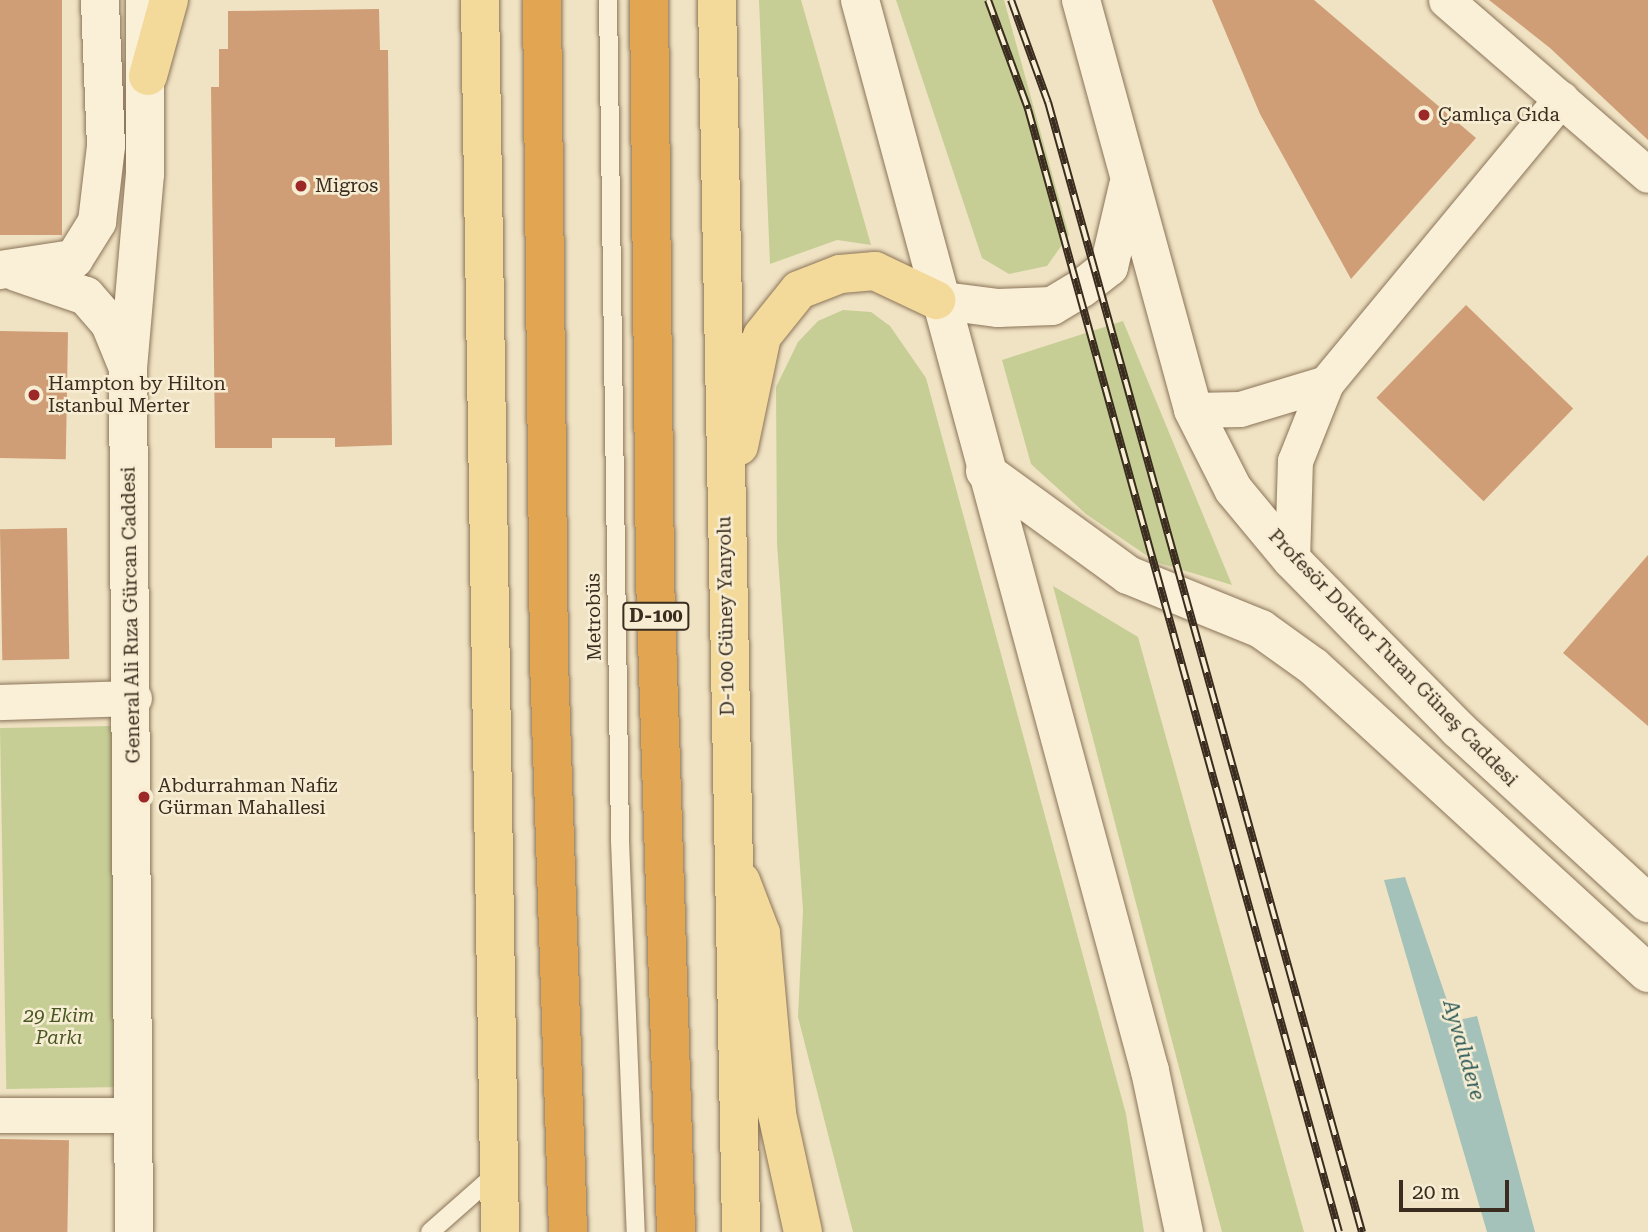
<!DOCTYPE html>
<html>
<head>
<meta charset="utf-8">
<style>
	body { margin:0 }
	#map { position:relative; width:1648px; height:1232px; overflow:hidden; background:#f0e3c3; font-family:"Roboto Serif",serif }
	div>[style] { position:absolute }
	.green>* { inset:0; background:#c6ce96; transform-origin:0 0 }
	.water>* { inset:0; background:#a5c2ba }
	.building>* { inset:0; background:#cf9e77; transform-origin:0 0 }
	.roads { filter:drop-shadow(0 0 2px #8b7459) drop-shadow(0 0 2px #8b7459) }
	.lane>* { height:18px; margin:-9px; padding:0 9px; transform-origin:9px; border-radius:9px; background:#faf0d7 }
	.street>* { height:35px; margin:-17.5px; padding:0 17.5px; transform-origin:17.5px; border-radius:17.5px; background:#faf0d7 }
	.secondary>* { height:38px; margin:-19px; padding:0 19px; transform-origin:19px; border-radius:19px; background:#faf0d7 }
	.primary>* { height:38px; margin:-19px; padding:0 19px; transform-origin:19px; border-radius:19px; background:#f4da9a }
	.highway>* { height:38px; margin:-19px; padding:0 19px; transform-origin:19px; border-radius:19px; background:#e2a551 }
	.rail>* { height:8px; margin-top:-4px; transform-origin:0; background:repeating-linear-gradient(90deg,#f7edd3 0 16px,#3a2c1e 0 32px); box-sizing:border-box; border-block:2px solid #3a2c1e }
	.dots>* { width:19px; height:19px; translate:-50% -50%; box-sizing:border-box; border:4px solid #f7edd3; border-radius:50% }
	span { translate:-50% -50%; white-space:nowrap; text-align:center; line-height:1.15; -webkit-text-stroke:5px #f7edd3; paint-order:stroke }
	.shield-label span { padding:2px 5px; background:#f7edd3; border:2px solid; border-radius:5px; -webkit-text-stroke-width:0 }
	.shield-label { font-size:18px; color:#3a2c1e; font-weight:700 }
	.poi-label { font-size:19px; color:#3a2c1e }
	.left { translate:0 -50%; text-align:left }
	.street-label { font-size:19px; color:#3a2c1e }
	.park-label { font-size:19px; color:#495723; font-style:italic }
	.water-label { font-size:21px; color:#2c5a58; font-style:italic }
	.scale { position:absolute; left:1399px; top:1180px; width:110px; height:32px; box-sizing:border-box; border:4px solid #3a2c1e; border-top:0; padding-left:9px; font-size:21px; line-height:24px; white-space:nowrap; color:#3a2c1e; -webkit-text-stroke:5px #f7edd3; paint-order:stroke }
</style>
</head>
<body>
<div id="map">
	<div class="green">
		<div style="clip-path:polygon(759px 0,801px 0,871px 245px,837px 240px,770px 264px)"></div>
		<div style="clip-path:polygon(896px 0,1004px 0,1069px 235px,1047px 266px,1009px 274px,982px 258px)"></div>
		<div style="clip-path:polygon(843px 310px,871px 312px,890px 326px,926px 378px,1126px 1114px,1144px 1232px,853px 1232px,798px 1017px,803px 910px,777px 544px,776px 387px,798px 342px,818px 321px)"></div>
		<div style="clip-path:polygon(1123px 321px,1232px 585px,1156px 562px,1086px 514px,1031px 464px,1002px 360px)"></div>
		<div style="clip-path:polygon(1053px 586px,1138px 637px,1304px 1232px,1222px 1232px)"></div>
		<div style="left:113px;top:726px;width:361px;height:113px;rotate:89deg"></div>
	</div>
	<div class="water">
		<div style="clip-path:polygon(1405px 877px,1454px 1021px,1477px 1016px,1535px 1232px,1487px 1232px,1384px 880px)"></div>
	</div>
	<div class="building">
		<div style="left:0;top:0;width:62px;height:235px"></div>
		<div style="clip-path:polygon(1212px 0,1314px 0,1476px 138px,1351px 279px,1260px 114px)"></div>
		<div style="clip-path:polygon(1489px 0,1648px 0,1648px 140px,1550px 48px)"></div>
		<div style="clip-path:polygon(379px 9px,380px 50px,388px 50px,392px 445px,335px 447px,335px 438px,272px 438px,272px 448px,215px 448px,211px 87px,219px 87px,219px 49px,228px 49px,228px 11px)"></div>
		<div style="left:1466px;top:305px;width:149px;height:129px;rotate:44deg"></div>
		<div style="left:0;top:331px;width:68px;height:127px;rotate:1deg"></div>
		<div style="left:67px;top:528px;width:131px;height:67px;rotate:89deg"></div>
		<div style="clip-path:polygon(1648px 555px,1648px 726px,1563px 653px)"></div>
		<div style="left:0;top:1139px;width:69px;height:93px;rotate:1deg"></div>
	</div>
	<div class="roads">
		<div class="lane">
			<div style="left:608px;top:0;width:841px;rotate:89.18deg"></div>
			<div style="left:620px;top:841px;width:391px;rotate:87.7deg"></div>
			<div style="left:430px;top:1232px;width:89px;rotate:-41.4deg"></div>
		</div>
		<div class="street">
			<div style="left:1446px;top:0;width:267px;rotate:40.9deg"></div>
			<div style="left:1193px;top:410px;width:47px;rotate:-1.2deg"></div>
			<div style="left:1240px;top:409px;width:90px;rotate:-16.8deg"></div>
			<div style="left:1292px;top:560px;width:99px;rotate:-88.3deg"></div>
			<div style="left:1295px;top:461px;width:84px;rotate:-68.3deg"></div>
			<div style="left:1326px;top:383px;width:369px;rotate:-50.4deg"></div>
			<div style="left:0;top:702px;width:134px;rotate:-1.7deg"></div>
			<div style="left:0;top:1115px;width:133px"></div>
		</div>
		<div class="secondary">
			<div style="left:860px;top:0;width:1110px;rotate:74.85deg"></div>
			<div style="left:1150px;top:1071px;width:165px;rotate:78.1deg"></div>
			<div style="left:1081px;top:0;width:425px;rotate:74.7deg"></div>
			<div style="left:1193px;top:410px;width:89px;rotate:63.1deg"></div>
			<div style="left:1233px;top:489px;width:92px;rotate:50.3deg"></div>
			<div style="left:1292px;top:560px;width:237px;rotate:45.5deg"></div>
			<div style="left:1458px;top:729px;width:258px;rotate:42.5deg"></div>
			<div style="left:0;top:270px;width:75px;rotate:-8.5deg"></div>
			<div style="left:74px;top:259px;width:44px;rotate:-58.1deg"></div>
			<div style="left:97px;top:222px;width:77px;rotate:-83.2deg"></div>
			<div style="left:106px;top:146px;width:146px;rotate:-92.4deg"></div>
			<div style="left:16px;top:272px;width:74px;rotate:18.9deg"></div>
			<div style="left:86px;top:296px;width:37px;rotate:49deg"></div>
			<div style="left:110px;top:324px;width:48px;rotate:67.8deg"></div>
			<div style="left:936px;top:300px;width:63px;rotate:7.4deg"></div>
			<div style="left:998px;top:308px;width:54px;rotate:-2.1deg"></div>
			<div style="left:1052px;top:306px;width:35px;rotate:-31deg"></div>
			<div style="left:1082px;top:288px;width:34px;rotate:-38deg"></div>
			<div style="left:1109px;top:267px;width:83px;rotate:-76.8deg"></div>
			<div style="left:985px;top:471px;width:177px;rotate:36deg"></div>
			<div style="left:1128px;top:575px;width:144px;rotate:22.1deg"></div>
			<div style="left:1261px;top:629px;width:65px;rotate:35.6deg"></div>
			<div style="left:1314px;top:667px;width:453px;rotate:42.5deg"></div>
			<div style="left:134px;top:1232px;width:864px;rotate:-90.4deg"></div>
			<div style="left:128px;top:368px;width:195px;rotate:-85deg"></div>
			<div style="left:145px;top:174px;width:174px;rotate:-90deg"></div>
		</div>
		<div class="primary">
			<div style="left:480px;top:0;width:1232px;rotate:89.07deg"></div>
			<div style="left:717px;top:0;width:1232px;rotate:88.88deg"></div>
			<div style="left:148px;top:76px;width:79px;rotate:-74.6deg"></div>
			<div style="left:739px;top:446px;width:112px;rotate:-78.2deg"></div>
			<div style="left:762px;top:336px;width:59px;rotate:-51.2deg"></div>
			<div style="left:799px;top:290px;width:44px;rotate:-21.3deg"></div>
			<div style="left:840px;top:274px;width:35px;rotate:-5deg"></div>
			<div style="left:875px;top:271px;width:68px;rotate:25.4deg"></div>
			<div style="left:741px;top:881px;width:56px;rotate:69deg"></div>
			<div style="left:761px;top:933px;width:182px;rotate:84.9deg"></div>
			<div style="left:777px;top:1114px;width:121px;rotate:77.6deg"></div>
		</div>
		<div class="highway">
			<div style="left:542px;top:0;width:661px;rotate:89.39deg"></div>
			<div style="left:549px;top:661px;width:571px;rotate:88.09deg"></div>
			<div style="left:649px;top:0;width:577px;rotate:89.4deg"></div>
			<div style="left:655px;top:577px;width:655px;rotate:88.16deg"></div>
		</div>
	</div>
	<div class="rail">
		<div style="left:988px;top:0;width:116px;rotate:69.8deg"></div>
		<div style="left:1028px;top:109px;width:1165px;rotate:74.52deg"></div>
		<div style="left:1011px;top:0;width:109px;rotate:70.1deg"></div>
		<div style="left:1048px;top:102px;width:1173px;rotate:74.47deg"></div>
	</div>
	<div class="dots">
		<div style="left:1424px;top:115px;background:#9c2827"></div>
		<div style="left:301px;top:186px;background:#9c2827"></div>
		<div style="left:34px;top:395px;background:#9c2827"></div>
		<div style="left:144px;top:797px;background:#9c2827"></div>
	</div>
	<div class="shield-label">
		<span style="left:656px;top:616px">D-100</span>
	</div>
	<div class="poi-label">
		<span class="left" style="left:1438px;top:115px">Çamlıça Gıda</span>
		<span class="left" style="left:315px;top:186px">Migros</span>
		<span class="left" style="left:48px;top:395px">Hampton by Hilton<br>Istanbul Merter</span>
		<span class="left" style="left:158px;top:797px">Abdurrahman Nafiz<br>Gürman Mahallesi</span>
	</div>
	<div class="street-label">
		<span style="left:131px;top:615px;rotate:-91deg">General Ali Rıza Gürcan Caddesi</span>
		<span style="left:726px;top:616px;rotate:-91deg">D-100 Güney Yanyolu</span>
		<span style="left:594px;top:617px;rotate:-91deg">Metrobüs</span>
		<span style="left:1393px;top:658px;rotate:46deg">Profesör Doktor Turan Güneş Caddesi</span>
	</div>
	<div class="park-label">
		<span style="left:59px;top:1027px">29 Ekim<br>Parkı</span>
	</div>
	<div class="water-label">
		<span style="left:1464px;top:1050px;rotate:74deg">Ayvalıdere</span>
	</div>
	<div class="scale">20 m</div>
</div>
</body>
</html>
